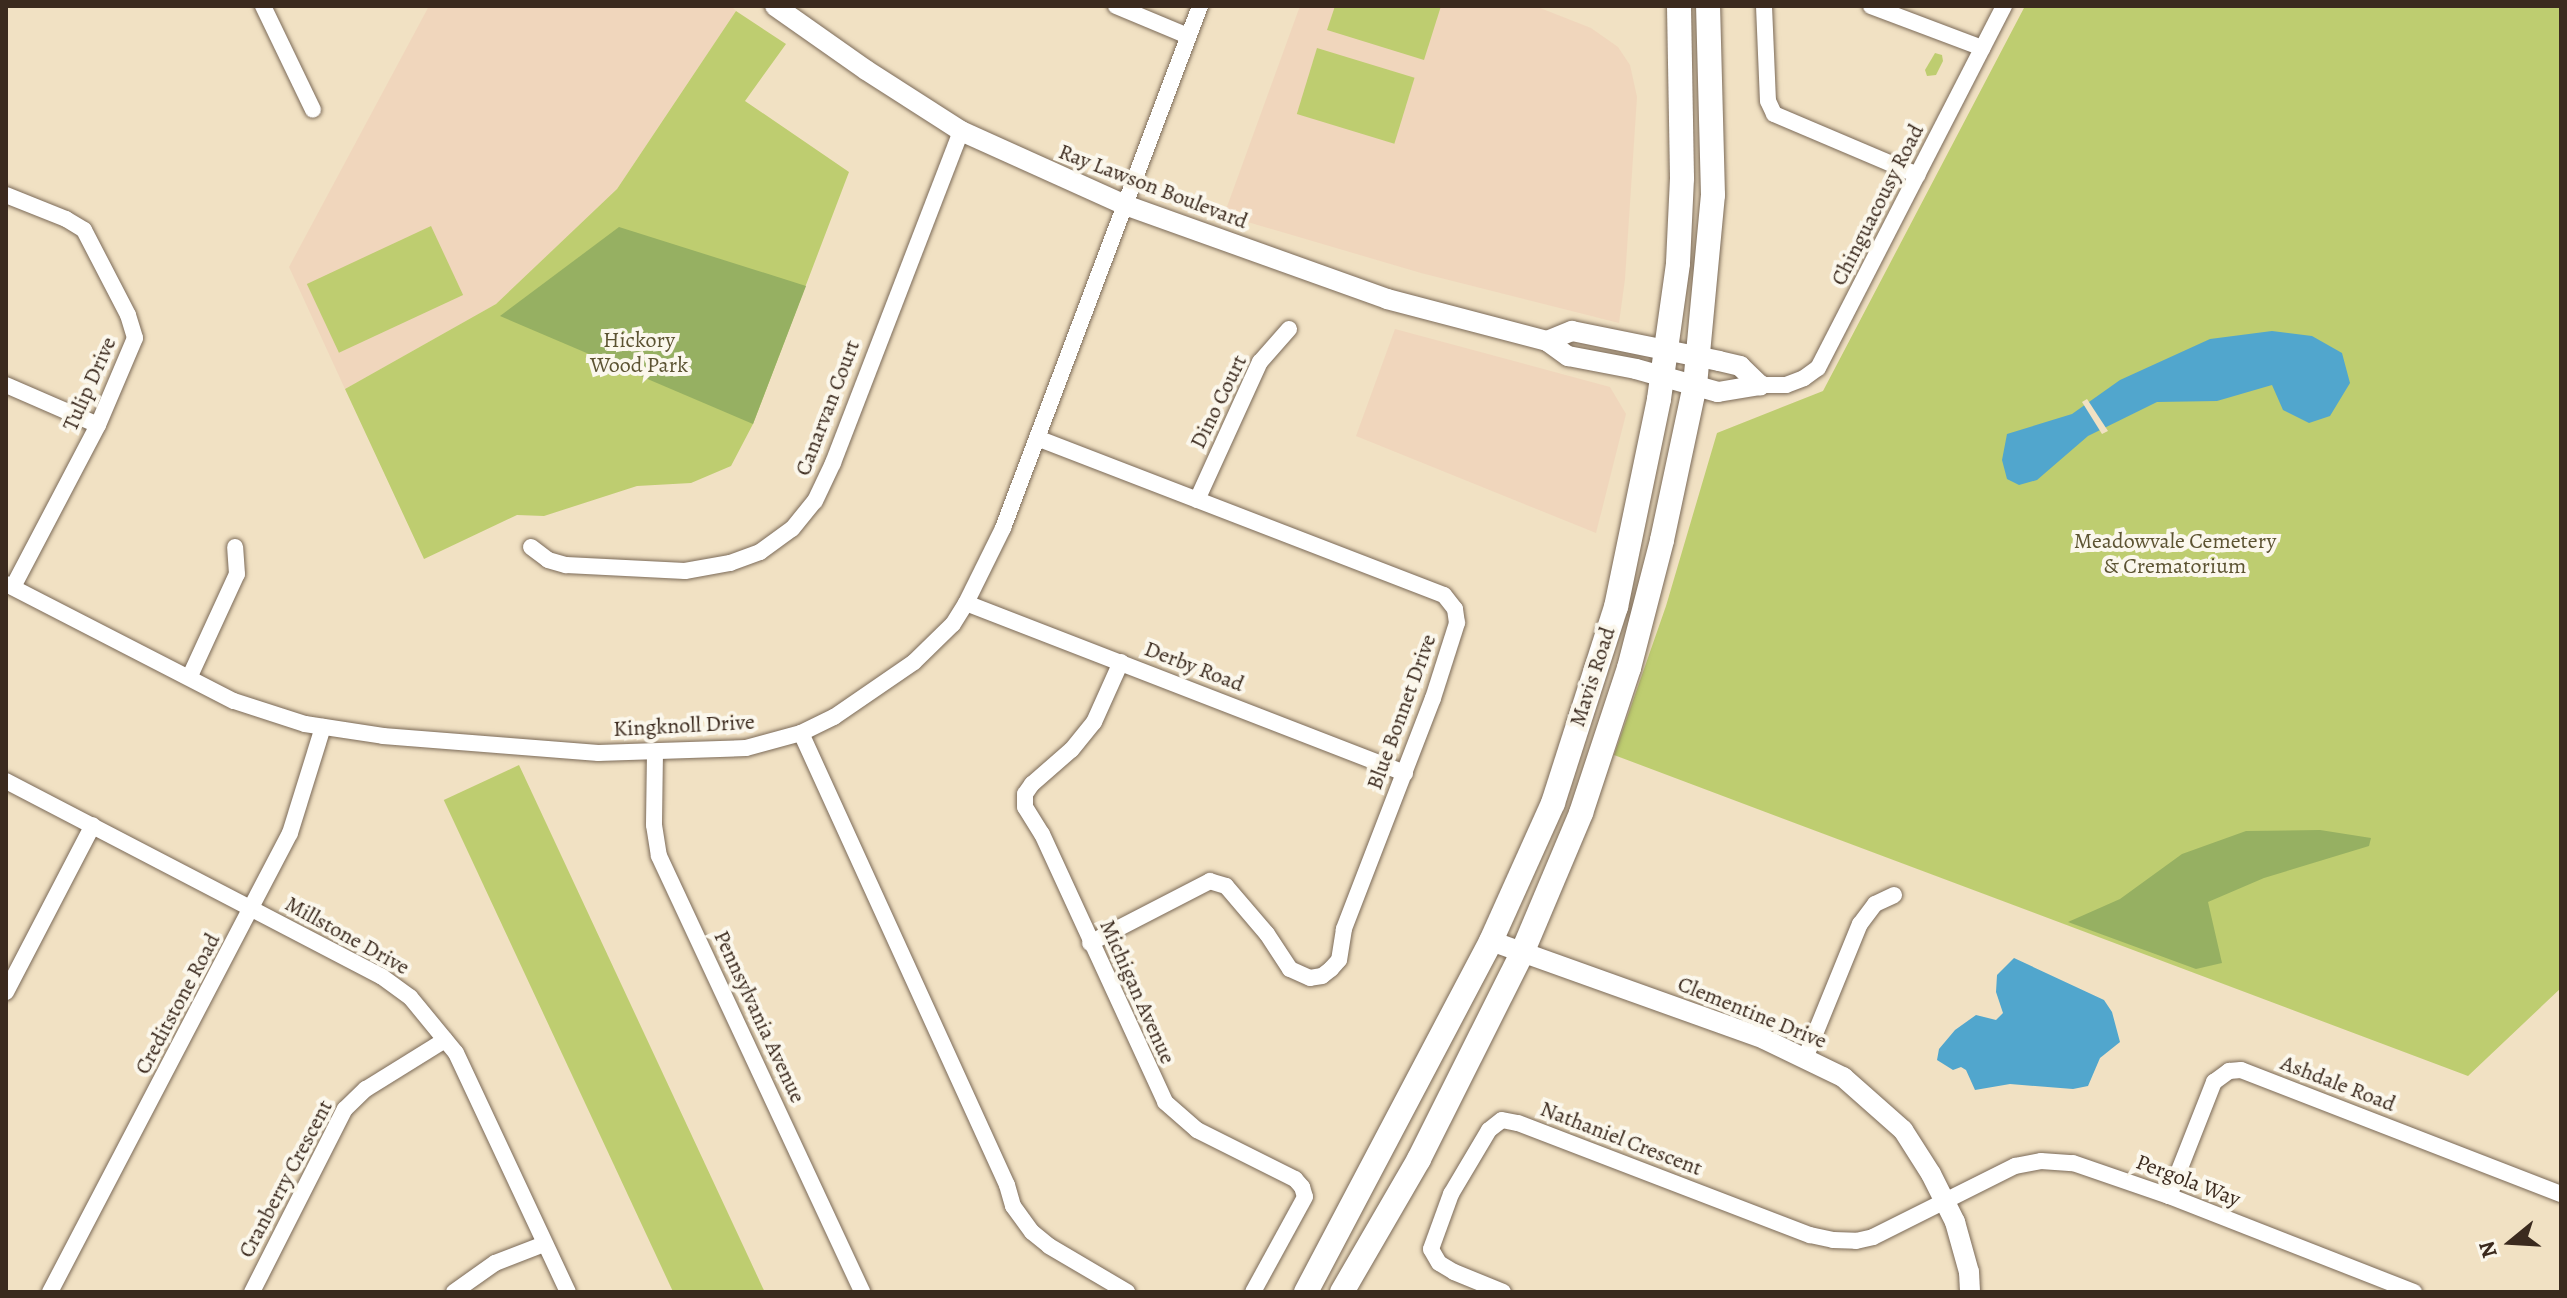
<!DOCTYPE html>
<html>
<head>
<meta charset="utf-8">
<style>
	body { margin:0 }
	#map { position:relative; width:2567px; height:1298px; overflow:hidden; background:#f1e1c3; font-family:Alegreya,serif }
	div>[style] { position:absolute }
	.built>* { inset:0; background:#f0d6bc }
	.green>* { inset:0; background:#becd70; transform-origin:0 0 }
	.forest>* { inset:0; background:#96b062 }
	.water>* { inset:0; background:#51a6cd }
	.pier>* { inset:0; background:#f1e1c3 }
	.roads { filter:drop-shadow(0 0 2px #7b6a58) drop-shadow(0 0 2px #7b6a58) }
	.minor>* { height:16px; margin:-8px; padding:0 8px; transform-origin:8px; border-radius:8px; background:#fff }
	.tertiary>* { height:20px; margin:-10px; padding:0 10px; transform-origin:10px; border-radius:10px; background:#fff }
	.secondary>* { height:24px; margin:-12px; padding:0 12px; transform-origin:12px; border-radius:12px; background:#fff }
	span { translate:-50% -50%; white-space:nowrap; text-align:center; line-height:1.15; -webkit-text-stroke:8px #fbf7ec; paint-order:stroke }
	.street-label { font-size:22px; color:#3b2a1e }
	.park-label { font-size:22px; color:#5c5332 }
	.frame { position:absolute; inset:0; border:8px solid #3b2a1e; pointer-events:none }
	.north { position:absolute; left:2471px; top:1202px; width:80px; height:80px; -webkit-text-stroke:6px #fbf7ec; paint-order:stroke; rotate:252deg; font-size:22px; font-weight:700; line-height:32px; text-align:center; color:#3b2a1e }
	.north::after { content:''; display:block; margin:auto; width:28px; height:36px; background:#3b2a1e; clip-path:polygon(50% 0,100% 100%,50% 72%,0 100%) }
</style>
</head>
<body>
<div id="map">
	<div class="built">
		<div style="clip-path:polygon(429px 6px,731px 6px,736px 11px,617px 189px,496px 304px,345px 389px,289px 267px)"></div>
		<div style="clip-path:polygon(1300px 6px,1535px 6px,1591px 28px,1618px 47px,1630px 65px,1637px 97px,1625px 279px,1619px 323px,1421px 273px,1224px 215px)"></div>
		<div style="clip-path:polygon(1395px 329px,1610px 387px,1626px 414px,1596px 533px,1356px 436px)"></div>
	</div>
	<div class="green">
		<div style="clip-path:polygon(1335px 6px,1441px 6px,1424px 60px,1327px 30px)"></div>
		<div style="clip-path:polygon(2025px 6px,2561px 6px,2561px 988px,2468px 1076px,1614px 755px,1666px 606px,1717px 433px,1823px 391px)"></div>
		<div style="clip-path:polygon(736px 11px,786px 44px,745px 101px,849px 172px,753px 424px,731px 466px,691px 483px,637px 486px,544px 516px,517px 515px,424px 559px,345px 389px,496px 304px,617px 189px)"></div>
		<div style="left:1317px;top:48px;width:102px;height:69px;rotate:17deg"></div>
		<div style="clip-path:polygon(1935px 53px,1942px 55px,1943px 61px,1936px 75px,1927px 76px,1925px 70px)"></div>
		<div style="left:431px;top:226px;width:76px;height:137px;rotate:65deg"></div>
		<div style="left:519px;top:765px;width:581px;height:83px;rotate:65deg"></div>
	</div>
	<div class="forest">
		<div style="clip-path:polygon(619px 227px,806px 286px,753px 424px,500px 316px)"></div>
		<div style="clip-path:polygon(2320px 830px,2371px 838px,2369px 846px,2264px 878px,2208px 902px,2222px 963px,2196px 969px,2068px 922px,2120px 899px,2182px 854px,2246px 831px)"></div>
	</div>
	<div class="water">
		<div style="clip-path:polygon(2272px 331px,2312px 336px,2342px 353px,2350px 383px,2330px 416px,2309px 423px,2283px 410px,2272px 385px,2217px 401px,2157px 402px,2088px 436px,2037px 480px,2019px 485px,2007px 479px,2002px 460px,2007px 434px,2072px 414px,2120px 380px,2210px 339px)"></div>
		<div style="clip-path:polygon(2014px 958px,2104px 1000px,2112px 1012px,2120px 1042px,2100px 1058px,2088px 1086px,2073px 1089px,2010px 1084px,1975px 1090px,1966px 1070px,1961px 1067px,1953px 1070px,1937px 1060px,1939px 1049px,1955px 1030px,1976px 1015px,1996px 1020px,2003px 1013px,1996px 992px,1997px 975px)"></div>
	</div>
	<div class="pier">
		<div style="clip-path:polygon(2087px 399px,2108px 431px,2102px 434px,2082px 402px)"></div>
	</div>
	<div class="roads">
		<div class="minor">
			<div style="left:263px;top:6px;width:115px;rotate:64.3deg"></div>
			<div style="left:1116px;top:6px;width:78px;rotate:22.6deg"></div>
			<div style="left:1764px;top:6px;width:95px;rotate:87.6deg"></div>
			<div style="left:1768px;top:101px;width:14px;rotate:65deg"></div>
			<div style="left:1774px;top:114px;width:156px;rotate:23deg"></div>
			<div style="left:1871px;top:6px;width:119px;rotate:20.7deg"></div>
			<div style="left:6px;top:195px;width:65px;rotate:21.8deg"></div>
			<div style="left:66px;top:219px;width:21px;rotate:31deg"></div>
			<div style="left:84px;top:230px;width:96px;rotate:62.6deg"></div>
			<div style="left:128px;top:315px;width:24px;rotate:73deg"></div>
			<div style="left:135px;top:338px;width:95px;rotate:113deg"></div>
			<div style="left:98px;top:425px;width:183px;rotate:117.7deg"></div>
			<div style="left:6px;top:385px;width:100px;rotate:23.5deg"></div>
			<div style="left:1760px;top:385px;width:26px"></div>
			<div style="left:1786px;top:385px;width:19px;rotate:-21deg"></div>
			<div style="left:1804px;top:378px;width:17px;rotate:-36deg"></div>
			<div style="left:1818px;top:368px;width:407px;rotate:-62.8deg"></div>
			<div style="left:1037px;top:438px;width:436px;rotate:21.1deg"></div>
			<div style="left:1444px;top:595px;width:18px;rotate:52deg"></div>
			<div style="left:1455px;top:609px;width:14px;rotate:82deg"></div>
			<div style="left:1457px;top:623px;width:79px;rotate:107.7deg"></div>
			<div style="left:1433px;top:698px;width:248px;rotate:111.1deg"></div>
			<div style="left:1344px;top:929px;width:31px;rotate:99deg"></div>
			<div style="left:1339px;top:960px;width:12px;rotate:132deg"></div>
			<div style="left:1331px;top:969px;width:11px;rotate:142deg"></div>
			<div style="left:1322px;top:976px;width:12px;rotate:171deg"></div>
			<div style="left:1310px;top:978px;width:22px;rotate:-156deg"></div>
			<div style="left:1290px;top:969px;width:42px;rotate:-123.3deg"></div>
			<div style="left:1267px;top:934px;width:63px;rotate:-130.5deg"></div>
			<div style="left:1226px;top:886px;width:17px;rotate:-163deg"></div>
			<div style="left:1210px;top:881px;width:135px;rotate:152.7deg"></div>
			<div style="left:1197px;top:500px;width:152px;rotate:-65.5deg"></div>
			<div style="left:1260px;top:362px;width:44px;rotate:-48.7deg"></div>
			<div style="left:531px;top:547px;width:21px;rotate:37deg"></div>
			<div style="left:548px;top:560px;width:19px;rotate:16deg"></div>
			<div style="left:566px;top:565px;width:119px;rotate:2.9deg"></div>
			<div style="left:685px;top:571px;width:46px;rotate:-10.1deg"></div>
			<div style="left:730px;top:563px;width:32px;rotate:-20deg"></div>
			<div style="left:760px;top:552px;width:39px;rotate:-36deg"></div>
			<div style="left:792px;top:529px;width:36px;rotate:-51deg"></div>
			<div style="left:815px;top:501px;width:42px;rotate:-64.7deg"></div>
			<div style="left:833px;top:463px;width:356px;rotate:-68.9deg"></div>
			<div style="left:6px;top:584px;width:256px;rotate:27.2deg"></div>
			<div style="left:234px;top:701px;width:75px;rotate:17.9deg"></div>
			<div style="left:305px;top:724px;width:79px;rotate:8.7deg"></div>
			<div style="left:383px;top:736px;width:216px;rotate:4.5deg"></div>
			<div style="left:598px;top:753px;width:148px;rotate:-1.9deg"></div>
			<div style="left:746px;top:748px;width:57px;rotate:-15.3deg"></div>
			<div style="left:801px;top:733px;width:37px;rotate:-26deg"></div>
			<div style="left:834px;top:717px;width:97px;rotate:-34.5deg"></div>
			<div style="left:914px;top:662px;width:54px;rotate:-44.3deg"></div>
			<div style="left:953px;top:624px;width:25px;rotate:-58deg"></div>
			<div style="left:966px;top:603px;width:84px;rotate:-63.7deg"></div>
			<div style="left:1003px;top:528px;width:558px;rotate:-69.32deg"></div>
			<div style="left:966px;top:603px;width:471px;rotate:21.2deg"></div>
			<div style="left:1121px;top:662px;width:66px;rotate:114.2deg"></div>
			<div style="left:1094px;top:722px;width:36px;rotate:129deg"></div>
			<div style="left:1071px;top:750px;width:52px;rotate:138.9deg"></div>
			<div style="left:1032px;top:784px;width:12px;rotate:125deg"></div>
			<div style="left:1025px;top:794px;width:13px;rotate:90deg"></div>
			<div style="left:1025px;top:807px;width:32px;rotate:58deg"></div>
			<div style="left:1042px;top:834px;width:295px;rotate:65.3deg"></div>
			<div style="left:1165px;top:1102px;width:43px;rotate:41.2deg"></div>
			<div style="left:1197px;top:1130px;width:110px;rotate:26.6deg"></div>
			<div style="left:1295px;top:1179px;width:11px;rotate:49deg"></div>
			<div style="left:1302px;top:1187px;width:10px;rotate:73deg"></div>
			<div style="left:1305px;top:1197px;width:108px;rotate:118.7deg"></div>
			<div style="left:190px;top:676px;width:112px;rotate:-65.3deg"></div>
			<div style="left:237px;top:574px;width:27px;rotate:-94deg"></div>
			<div style="left:801px;top:733px;width:497px;rotate:65.5deg"></div>
			<div style="left:1007px;top:1185px;width:22px;rotate:74deg"></div>
			<div style="left:1013px;top:1206px;width:32px;rotate:54deg"></div>
			<div style="left:1032px;top:1232px;width:22px;rotate:39deg"></div>
			<div style="left:1049px;top:1246px;width:91px;rotate:30.5deg"></div>
			<div style="left:655px;top:752px;width:73px;rotate:90.8deg"></div>
			<div style="left:654px;top:825px;width:31px;rotate:81deg"></div>
			<div style="left:659px;top:856px;width:481px;rotate:65deg"></div>
			<div style="left:6px;top:781px;width:423px;rotate:27.5deg"></div>
			<div style="left:381px;top:976px;width:36px;rotate:36deg"></div>
			<div style="left:410px;top:997px;width:72px;rotate:50.6deg"></div>
			<div style="left:456px;top:1053px;width:264px;rotate:64.9deg"></div>
			<div style="left:6px;top:992px;width:188px;rotate:-62.5deg"></div>
			<div style="left:1806px;top:1056px;width:143px;rotate:-67.8deg"></div>
			<div style="left:1860px;top:924px;width:25px;rotate:-53deg"></div>
			<div style="left:1875px;top:904px;width:21px;rotate:-25deg"></div>
			<div style="left:2169px;top:1196px;width:123px;rotate:-68.5deg"></div>
			<div style="left:2214px;top:1082px;width:19px;rotate:-36deg"></div>
			<div style="left:2229px;top:1071px;width:12px;rotate:-5deg"></div>
			<div style="left:2241px;top:1070px;width:343px;rotate:21.2deg"></div>
			<div style="left:50px;top:1292px;width:518px;rotate:-62.4deg"></div>
			<div style="left:290px;top:833px;width:111px;rotate:-72.7deg"></div>
			<div style="left:252px;top:1292px;width:205px;rotate:-63.1deg"></div>
			<div style="left:345px;top:1109px;width:29px;rotate:-44deg"></div>
			<div style="left:366px;top:1089px;width:93px;rotate:-31.8deg"></div>
			<div style="left:454px;top:1292px;width:50px;rotate:-35.3deg"></div>
			<div style="left:495px;top:1263px;width:53px;rotate:-21.2deg"></div>
			<div style="left:1503px;top:1292px;width:53px;rotate:-157.8deg"></div>
			<div style="left:1454px;top:1272px;width:17px;rotate:-149deg"></div>
			<div style="left:1439px;top:1263px;width:16px;rotate:-120deg"></div>
			<div style="left:1431px;top:1249px;width:59px;rotate:-70deg"></div>
			<div style="left:1451px;top:1194px;width:74px;rotate:-59.3deg"></div>
			<div style="left:1489px;top:1130px;width:16px;rotate:-38deg"></div>
			<div style="left:1502px;top:1120px;width:16px;rotate:11deg"></div>
			<div style="left:1518px;top:1123px;width:313px;rotate:21deg"></div>
			<div style="left:1810px;top:1235px;width:24px;rotate:12deg"></div>
			<div style="left:1833px;top:1240px;width:23px;rotate:2deg"></div>
			<div style="left:1856px;top:1241px;width:17px;rotate:-13deg"></div>
			<div style="left:1873px;top:1237px;width:159px;rotate:-26.6deg"></div>
			<div style="left:2015px;top:1166px;width:26px;rotate:-11deg"></div>
			<div style="left:2041px;top:1161px;width:32px;rotate:4deg"></div>
			<div style="left:2073px;top:1163px;width:102px;rotate:19deg"></div>
			<div style="left:2169px;top:1196px;width:263px;rotate:21.4deg"></div>
		</div>
		<div class="tertiary">
			<div style="left:775px;top:6px;width:111px;rotate:35.1deg"></div>
			<div style="left:866px;top:70px;width:113px;rotate:32.7deg"></div>
			<div style="left:961px;top:131px;width:180px;rotate:24.3deg"></div>
			<div style="left:1125px;top:205px;width:278px;rotate:19.7deg"></div>
			<div style="left:1387px;top:299px;width:165px;rotate:14.7deg"></div>
			<div style="left:1547px;top:341px;width:26px;rotate:36deg"></div>
			<div style="left:1568px;top:356px;width:69px;rotate:10.8deg"></div>
			<div style="left:1636px;top:369px;width:85px;rotate:15.7deg"></div>
			<div style="left:1718px;top:392px;width:43px;rotate:-9.5deg"></div>
			<div style="left:1547px;top:341px;width:27px;rotate:-22deg"></div>
			<div style="left:1572px;top:331px;width:150px;rotate:11.5deg"></div>
			<div style="left:1719px;top:361px;width:22px;rotate:13deg"></div>
			<div style="left:1740px;top:366px;width:28px;rotate:44deg"></div>
			<div style="left:1491px;top:941px;width:290px;rotate:19.7deg"></div>
			<div style="left:1764px;top:1039px;width:88px;rotate:25.7deg"></div>
			<div style="left:1843px;top:1077px;width:80px;rotate:41.5deg"></div>
			<div style="left:1903px;top:1130px;width:52px;rotate:57.5deg"></div>
			<div style="left:1931px;top:1174px;width:54px;rotate:63.4deg"></div>
			<div style="left:1955px;top:1222px;width:52px;rotate:74.4deg"></div>
			<div style="left:1969px;top:1272px;width:20px;rotate:87deg"></div>
		</div>
		<div class="secondary">
			<div style="left:1306px;top:1292px;width:397px;rotate:-62.2deg"></div>
			<div style="left:1491px;top:941px;width:151px;rotate:-65.8deg"></div>
			<div style="left:1553px;top:803px;width:206px;rotate:-72.2deg"></div>
			<div style="left:1616px;top:607px;width:212px;rotate:-78.3deg"></div>
			<div style="left:1659px;top:399px;width:137px;rotate:-82deg"></div>
			<div style="left:1678px;top:263px;width:85px;rotate:-87.3deg"></div>
			<div style="left:1682px;top:178px;width:172px;rotate:-91deg"></div>
			<div style="left:1342px;top:1292px;width:154px;rotate:-59.9deg"></div>
			<div style="left:1419px;top:1159px;width:230px;rotate:-63.4deg"></div>
			<div style="left:1522px;top:953px;width:152px;rotate:-67.1deg"></div>
			<div style="left:1581px;top:813px;width:153px;rotate:-71.7deg"></div>
			<div style="left:1629px;top:668px;width:132px;rotate:-75.5deg"></div>
			<div style="left:1662px;top:540px;width:158px;rotate:-78deg"></div>
			<div style="left:1695px;top:385px;width:191px;rotate:-84.6deg"></div>
			<div style="left:1713px;top:195px;width:189px;rotate:-91.5deg"></div>
		</div>
	</div>
	<div class="street-label">
		<span style="left:1153px;top:187px;rotate:21deg">Ray Lawson Boulevard</span>
		<span style="left:1878px;top:205px;rotate:-63deg">Chinguacousy Road</span>
		<span style="left:90px;top:384px;rotate:-66deg">Tulip Drive</span>
		<span style="left:1219px;top:402px;rotate:-64deg">Dino Court</span>
		<span style="left:828px;top:408px;rotate:-69deg">Canarvan Court</span>
		<span style="left:1194px;top:667px;rotate:21deg">Derby Road</span>
		<span style="left:1593px;top:677px;rotate:-72deg">Mavis Road</span>
		<span style="left:1402px;top:712px;rotate:-70deg">Blue Bonnet Drive</span>
		<span style="left:684px;top:726px;rotate:-3deg">Kingknoll Drive</span>
		<span style="left:347px;top:936px;rotate:29deg">Millstone Drive</span>
		<span style="left:1137px;top:992px;rotate:66deg">Michigan Avenue</span>
		<span style="left:178px;top:1004px;rotate:-62deg">Creditstone Road</span>
		<span style="left:1752px;top:1013px;rotate:22deg">Clementine Drive</span>
		<span style="left:759px;top:1017px;rotate:65deg">Pennsylvania Avenue</span>
		<span style="left:2338px;top:1084px;rotate:21deg">Ashdale Road</span>
		<span style="left:1621px;top:1139px;rotate:21deg">Nathaniel Crescent</span>
		<span style="left:286px;top:1179px;rotate:-62deg">Cranberry Crescent</span>
		<span style="left:2188px;top:1181px;rotate:21deg">Pergola Way</span>
	</div>
	<div class="park-label">
		<span style="left:639px;top:353px">Hickory<br>Wood Park</span>
		<span style="left:2175px;top:554px">Meadowvale Cemetery<br>&amp; Crematorium</span>
	</div>
	<div class="frame"></div>
	<div class="north">N</div>
</div>
</body>
</html>
